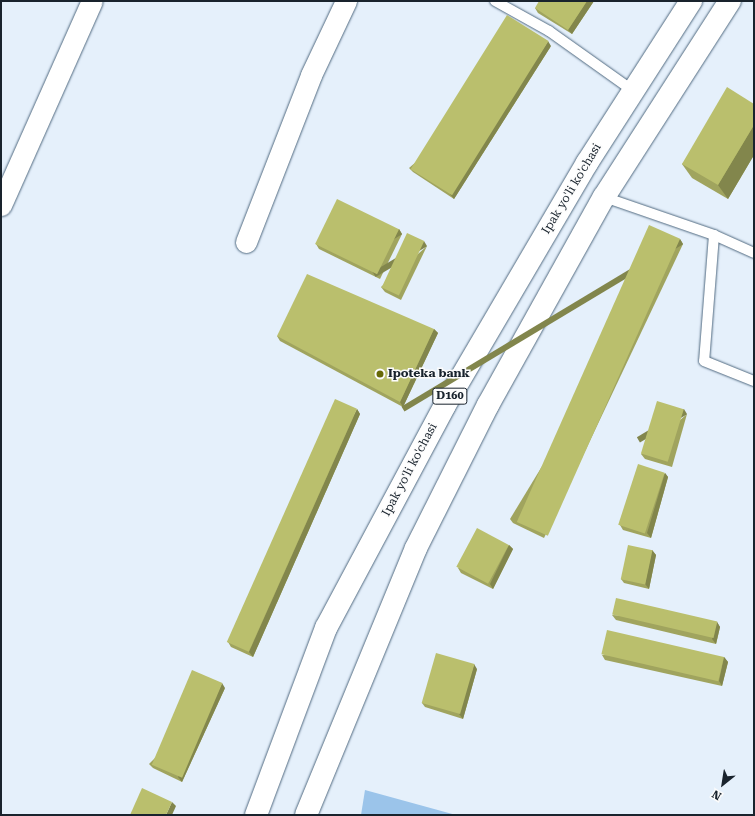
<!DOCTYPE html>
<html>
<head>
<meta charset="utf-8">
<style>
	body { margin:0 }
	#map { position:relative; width:755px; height:816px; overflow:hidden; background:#e5f0fb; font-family:"Roboto Serif",serif }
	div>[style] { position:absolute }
	.green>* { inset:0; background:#9bc4ea }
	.roads { filter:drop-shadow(0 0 1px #516a81) drop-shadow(0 0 1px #516a81) }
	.lane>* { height:10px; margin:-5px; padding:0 5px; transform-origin:5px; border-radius:5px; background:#fff }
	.street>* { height:21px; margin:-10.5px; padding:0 10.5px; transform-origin:10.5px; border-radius:10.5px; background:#fff }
	.primary>* { height:22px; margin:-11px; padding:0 11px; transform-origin:11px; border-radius:11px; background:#fff }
	.wall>* { inset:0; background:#a0a45e }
	.shaded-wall>* { inset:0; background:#82864c; transform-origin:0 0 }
	.building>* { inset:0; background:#babf6d; transform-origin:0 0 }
	.dots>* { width:11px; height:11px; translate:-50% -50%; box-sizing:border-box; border:2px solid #fcfcfc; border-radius:50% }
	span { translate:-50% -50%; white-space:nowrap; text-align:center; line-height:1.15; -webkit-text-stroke:3px #fcfcfc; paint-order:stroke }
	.shield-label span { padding:1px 3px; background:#fcfcfc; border:1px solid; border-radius:3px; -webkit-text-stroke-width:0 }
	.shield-label { font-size:11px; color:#19232d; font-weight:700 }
	.street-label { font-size:12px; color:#19232d }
	.poi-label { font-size:12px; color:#19232d; font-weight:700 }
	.left { translate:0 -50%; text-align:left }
	.frame { position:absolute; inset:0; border:2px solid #19232d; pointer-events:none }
	.north { position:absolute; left:703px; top:764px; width:40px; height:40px; -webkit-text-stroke:3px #fcfcfc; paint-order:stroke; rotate:210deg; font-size:11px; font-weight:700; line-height:16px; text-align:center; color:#19232d }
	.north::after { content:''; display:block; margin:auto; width:14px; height:18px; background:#19232d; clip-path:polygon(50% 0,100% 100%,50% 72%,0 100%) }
</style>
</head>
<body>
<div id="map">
	<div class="green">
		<div style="clip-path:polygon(365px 790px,456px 815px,361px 815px)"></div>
	</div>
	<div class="roads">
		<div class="lane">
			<div style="left:495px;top:1px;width:62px;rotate:29.1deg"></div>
			<div style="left:549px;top:31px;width:102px;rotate:35.4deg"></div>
			<div style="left:604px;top:197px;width:116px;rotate:19.1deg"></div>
			<div style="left:714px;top:235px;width:126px;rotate:94.5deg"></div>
			<div style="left:704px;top:361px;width:54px;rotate:21.8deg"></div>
			<div style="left:714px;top:235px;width:44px;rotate:24.2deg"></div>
		</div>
		<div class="street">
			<div style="left:1px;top:205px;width:223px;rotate:-66deg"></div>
			<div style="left:246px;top:242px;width:179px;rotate:-68.7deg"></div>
			<div style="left:311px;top:75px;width:82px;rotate:-64.7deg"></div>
		</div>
		<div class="primary">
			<div style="left:256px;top:815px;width:200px;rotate:-69.5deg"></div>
			<div style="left:326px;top:628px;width:253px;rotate:-61.9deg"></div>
			<div style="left:445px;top:405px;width:281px;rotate:-59.6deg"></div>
			<div style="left:587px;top:163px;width:193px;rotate:-57.3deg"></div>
			<div style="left:306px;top:815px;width:289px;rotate:-67.6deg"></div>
			<div style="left:416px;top:548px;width:160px;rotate:-63.3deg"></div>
			<div style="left:488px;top:405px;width:238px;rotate:-60.9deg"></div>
			<div style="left:604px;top:197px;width:233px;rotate:-57.3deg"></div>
		</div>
	</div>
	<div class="wall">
		<div style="clip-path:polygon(594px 1px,572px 34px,538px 13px,535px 8px)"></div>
		<div style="clip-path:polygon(551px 46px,454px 199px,413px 172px,409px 168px)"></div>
		<div style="clip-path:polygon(754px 104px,754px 155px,728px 199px,692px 178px,682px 164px)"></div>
		<div style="clip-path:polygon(399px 229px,402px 234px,380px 279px,319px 249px,316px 244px)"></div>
		<div style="clip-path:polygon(680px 239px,683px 244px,544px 538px,513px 523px,510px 519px)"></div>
		<div style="clip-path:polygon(427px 246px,401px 300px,385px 292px,381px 287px)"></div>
		<div style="clip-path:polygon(434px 329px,438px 333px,403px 407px,280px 341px,277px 336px)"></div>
		<div style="clip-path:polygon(357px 409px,360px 414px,253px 657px,231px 647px,228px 642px)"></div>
		<div style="clip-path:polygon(687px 414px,672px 467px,645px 459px,641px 454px)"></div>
		<div style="clip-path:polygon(665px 473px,668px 477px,651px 538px,623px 530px,620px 525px)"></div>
		<div style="clip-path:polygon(509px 545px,513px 549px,493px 589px,461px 573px,458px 568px)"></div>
		<div style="clip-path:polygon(652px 550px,656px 555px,649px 589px,624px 583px,621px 579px)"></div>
		<div style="clip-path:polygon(612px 615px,717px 622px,720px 627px,716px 644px,616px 620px)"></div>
		<div style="clip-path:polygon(602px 655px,724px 657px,728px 662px,722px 686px,605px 660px)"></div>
		<div style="clip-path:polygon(477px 669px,463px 719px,425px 707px,422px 703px)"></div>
		<div style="clip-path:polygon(225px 688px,182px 782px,153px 768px,149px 764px)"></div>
	</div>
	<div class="shaded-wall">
		<div style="clip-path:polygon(587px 1px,594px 1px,572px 34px,568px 30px)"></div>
		<div style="clip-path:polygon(548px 41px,551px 46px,454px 199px,450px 194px)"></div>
		<div style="clip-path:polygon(754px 125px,754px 155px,728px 199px,718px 185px)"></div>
		<div style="left:399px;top:229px;width:6px;height:50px;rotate:59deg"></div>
		<div style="left:680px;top:239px;width:6px;height:325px;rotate:59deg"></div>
		<div style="left:424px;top:241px;width:6px;height:60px;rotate:59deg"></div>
		<div style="clip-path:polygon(434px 329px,438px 333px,403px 407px,400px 402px)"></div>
		<div style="clip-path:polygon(357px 409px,360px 414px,253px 657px,249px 652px)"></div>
		<div style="left:684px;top:409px;width:6px;height:55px;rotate:59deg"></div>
		<div style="clip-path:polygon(665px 473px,668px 477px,651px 538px,647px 533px)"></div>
		<div style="clip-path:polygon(509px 545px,513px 549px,493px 589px,490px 584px)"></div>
		<div style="clip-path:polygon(652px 550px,656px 555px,649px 589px,645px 584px)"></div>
		<div style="clip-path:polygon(717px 622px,720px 627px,716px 644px,712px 639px)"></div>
		<div style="clip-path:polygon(724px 657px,728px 662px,722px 686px,719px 681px)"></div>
		<div style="clip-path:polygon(474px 664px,477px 669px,463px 719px,459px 714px)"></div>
		<div style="clip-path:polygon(222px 683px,225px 688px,182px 782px,178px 777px)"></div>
		<div style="clip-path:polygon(172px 802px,176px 806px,172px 815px,166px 815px)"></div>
	</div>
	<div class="building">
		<div style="clip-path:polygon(539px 1px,587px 1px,568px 30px,535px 8px)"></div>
		<div style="left:507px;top:15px;width:49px;height:182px;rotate:32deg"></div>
		<div style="clip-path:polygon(727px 87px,754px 104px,754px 125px,718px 185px,682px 164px)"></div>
		<div style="left:337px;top:199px;width:69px;height:50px;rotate:26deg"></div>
		<div style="left:649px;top:225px;width:34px;height:325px;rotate:24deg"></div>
		<div style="left:407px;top:233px;width:19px;height:60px;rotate:25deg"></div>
		<div style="clip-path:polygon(307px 274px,434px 329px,400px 402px,277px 336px)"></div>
		<div style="left:335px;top:399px;width:24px;height:266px;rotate:24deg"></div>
		<div style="left:657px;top:401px;width:28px;height:55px;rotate:17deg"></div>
		<div style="left:638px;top:464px;width:28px;height:64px;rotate:18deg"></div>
		<div style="left:477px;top:528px;width:36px;height:44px;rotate:28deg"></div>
		<div style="left:628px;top:545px;width:25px;height:35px;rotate:12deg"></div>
		<div style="left:616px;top:598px;width:104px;height:17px;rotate:13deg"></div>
		<div style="left:607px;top:630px;width:120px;height:25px;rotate:13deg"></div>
		<div style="left:436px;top:653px;width:40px;height:52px;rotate:16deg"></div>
		<div style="left:192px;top:670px;width:33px;height:103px;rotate:23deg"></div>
		<div style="clip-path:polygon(142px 788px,172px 802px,166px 815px,130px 815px)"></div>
	</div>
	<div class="dots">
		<div style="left:380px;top:374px;background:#676907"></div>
	</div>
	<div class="shield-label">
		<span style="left:450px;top:396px">D160</span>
	</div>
	<div class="street-label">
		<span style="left:572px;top:189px;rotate:-59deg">Ipak yo'li ko'chasi</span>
		<span style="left:410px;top:470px;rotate:-62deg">Ipak yo'li ko'chasi</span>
	</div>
	<div class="poi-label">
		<span class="left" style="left:388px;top:374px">Ipoteka bank</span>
	</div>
	<div class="frame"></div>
	<div class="north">N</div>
</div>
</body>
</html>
